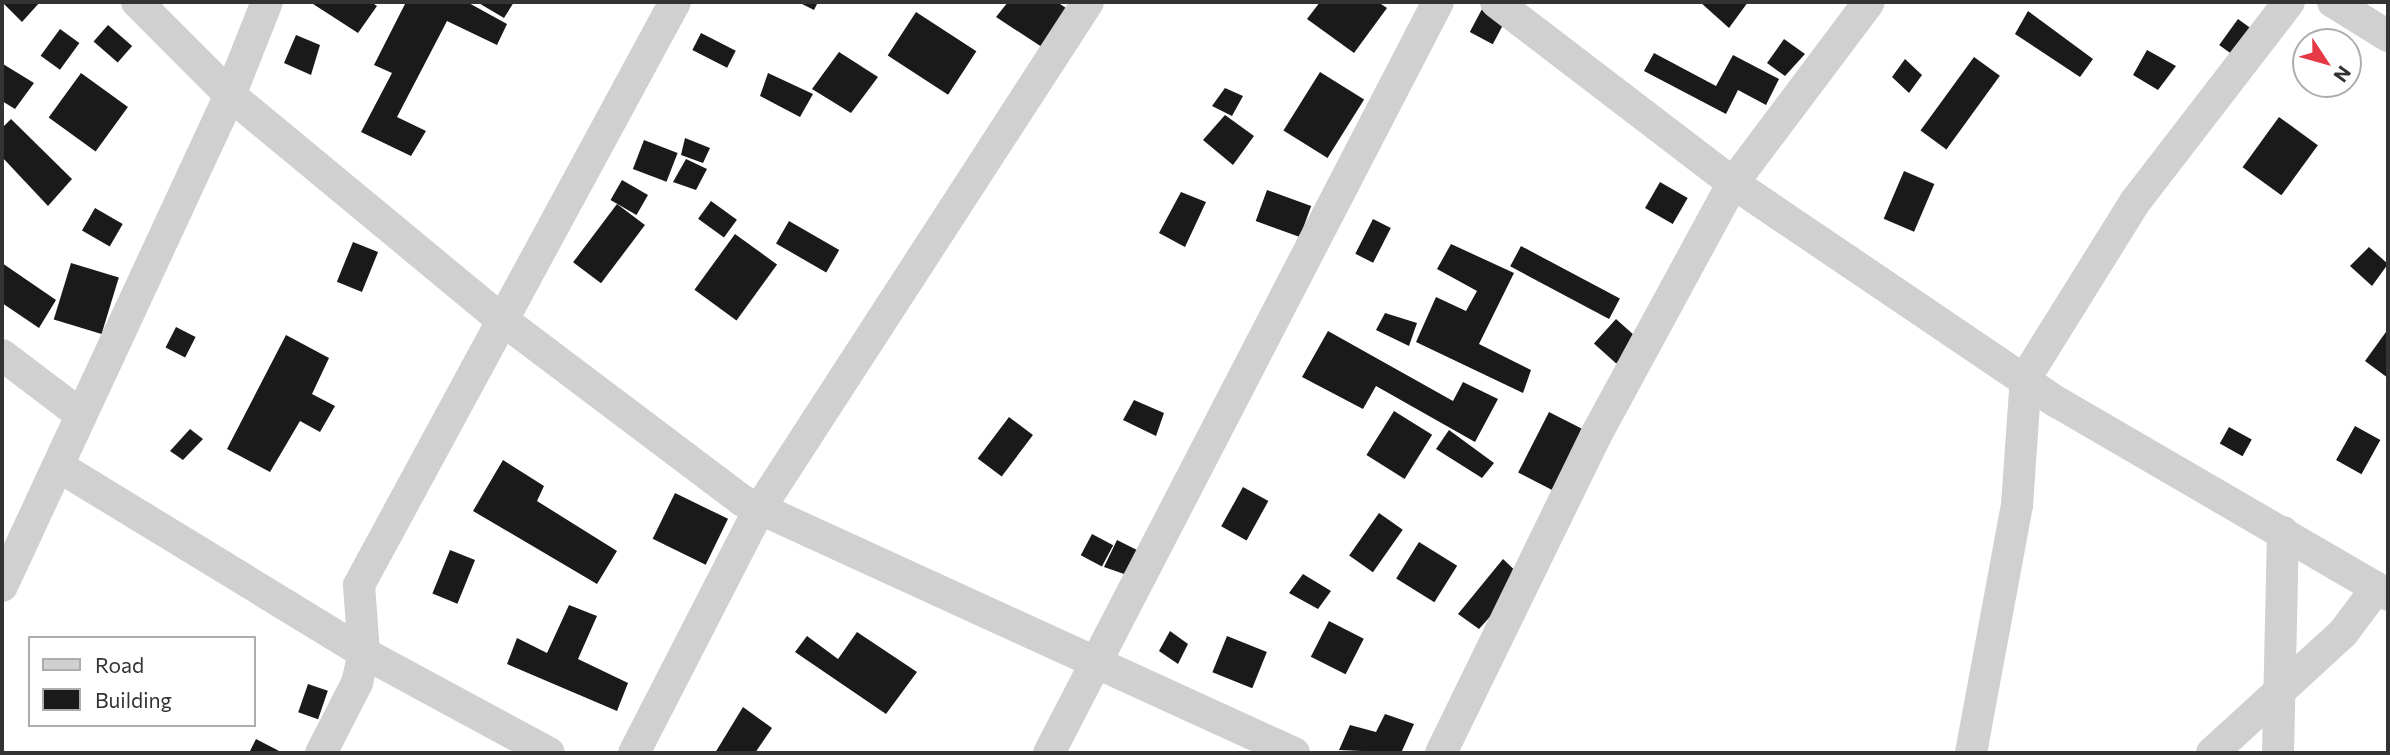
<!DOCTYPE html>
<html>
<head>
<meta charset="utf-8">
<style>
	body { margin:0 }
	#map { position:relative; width:2390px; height:755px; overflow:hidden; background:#fff; font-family:Commissioner,sans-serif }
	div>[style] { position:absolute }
	.building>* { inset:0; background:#1a1a1a; transform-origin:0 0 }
	.minor>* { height:32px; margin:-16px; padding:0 16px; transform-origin:16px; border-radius:16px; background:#d0d0d0 }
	span { translate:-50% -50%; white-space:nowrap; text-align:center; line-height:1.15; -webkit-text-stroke:7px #fff; paint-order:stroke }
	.frame { position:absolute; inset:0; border:4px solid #333; pointer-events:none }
	.legend { position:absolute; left:28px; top:636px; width:228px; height:91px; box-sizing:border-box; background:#fff; border:2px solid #adadad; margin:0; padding:9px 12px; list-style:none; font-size:21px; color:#333 }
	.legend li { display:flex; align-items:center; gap:14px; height:35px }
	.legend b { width:35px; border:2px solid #adadad }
	.north { position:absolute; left:2292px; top:28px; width:70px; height:70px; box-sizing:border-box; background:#fff; border:2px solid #adadad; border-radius:50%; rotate:126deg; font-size:19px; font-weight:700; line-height:28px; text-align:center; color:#333 }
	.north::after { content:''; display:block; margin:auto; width:24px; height:32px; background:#e63946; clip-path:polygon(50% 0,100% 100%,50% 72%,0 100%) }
</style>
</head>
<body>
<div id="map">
	<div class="building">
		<div style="clip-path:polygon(2px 2px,40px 2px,22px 22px)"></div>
		<div style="clip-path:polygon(310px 2px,371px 2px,377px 6px,358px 33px)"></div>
		<div style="clip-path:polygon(406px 2px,467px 2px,507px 24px,497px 45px,447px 21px,397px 117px,426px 131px,411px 156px,361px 132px,392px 73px,374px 65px)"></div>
		<div style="clip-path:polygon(477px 2px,514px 2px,504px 18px)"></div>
		<div style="clip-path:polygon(798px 2px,818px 2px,814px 10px)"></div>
		<div style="clip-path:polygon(1008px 2px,1057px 2px,1075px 14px,1048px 51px,996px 17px)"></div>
		<div style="clip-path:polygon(1320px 2px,1378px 2px,1387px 8px,1354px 53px,1307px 19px)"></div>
		<div style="clip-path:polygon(1700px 2px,1748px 2px,1729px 28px)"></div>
		<div style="left:1482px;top:9px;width:26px;height:26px;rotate:28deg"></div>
		<div style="clip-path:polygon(2028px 11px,2093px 59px,2080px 77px,2015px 34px)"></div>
		<div style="left:916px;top:12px;width:72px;height:52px;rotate:33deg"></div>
		<div style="left:2238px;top:19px;width:26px;height:32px;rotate:36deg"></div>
		<div style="left:108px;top:25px;width:32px;height:22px;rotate:41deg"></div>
		<div style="left:60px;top:29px;width:24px;height:33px;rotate:36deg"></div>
		<div style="left:701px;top:33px;width:39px;height:19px;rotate:27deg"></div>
		<div style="clip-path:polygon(296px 35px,320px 45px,311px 75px,284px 63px)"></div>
		<div style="clip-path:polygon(1784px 39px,1805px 54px,1785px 76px,1767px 63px)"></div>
		<div style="clip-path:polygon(2147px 50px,2176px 66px,2158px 90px,2133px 75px)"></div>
		<div style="clip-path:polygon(839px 52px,878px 77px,851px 113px,812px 89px)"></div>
		<div style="clip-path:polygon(1654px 53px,1716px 86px,1733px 55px,1779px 79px,1766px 105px,1738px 90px,1726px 114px,1644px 71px)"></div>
		<div style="left:1974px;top:57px;width:32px;height:91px;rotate:36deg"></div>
		<div style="clip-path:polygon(1905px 59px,1922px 75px,1909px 93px,1892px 77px)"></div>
		<div style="clip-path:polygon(3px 64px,34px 83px,15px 109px,2px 101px)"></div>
		<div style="left:1320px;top:72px;width:52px;height:69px;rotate:32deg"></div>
		<div style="left:81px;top:73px;width:58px;height:55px;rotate:36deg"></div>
		<div style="clip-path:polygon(768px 73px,813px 94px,800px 117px,760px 96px)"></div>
		<div style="clip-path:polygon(1225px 88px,1243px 96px,1232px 116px,1212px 106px)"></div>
		<div style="clip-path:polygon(1225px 115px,1254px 136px,1233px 165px,1203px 140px)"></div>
		<div style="left:2279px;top:117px;width:48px;height:62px;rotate:36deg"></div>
		<div style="clip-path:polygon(11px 119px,72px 179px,48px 206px,2px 157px,2px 128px)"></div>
		<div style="clip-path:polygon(685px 138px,710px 148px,703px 163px,681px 155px)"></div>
		<div style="left:644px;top:140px;width:36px;height:31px;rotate:21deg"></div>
		<div style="clip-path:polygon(686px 159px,707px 169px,696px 190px,673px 182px)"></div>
		<div style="left:1904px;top:171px;width:33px;height:52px;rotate:23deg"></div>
		<div style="left:622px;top:180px;width:30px;height:23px;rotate:30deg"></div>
		<div style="left:1660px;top:182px;width:32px;height:30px;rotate:30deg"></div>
		<div style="left:1267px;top:190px;width:47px;height:33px;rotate:20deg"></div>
		<div style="clip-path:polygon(1181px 192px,1206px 202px,1185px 247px,1159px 233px)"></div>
		<div style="left:711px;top:201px;width:32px;height:22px;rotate:36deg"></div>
		<div style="left:617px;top:204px;width:35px;height:73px;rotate:37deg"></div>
		<div style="left:95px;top:208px;width:32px;height:26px;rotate:30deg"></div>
		<div style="left:1373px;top:219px;width:20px;height:39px;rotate:27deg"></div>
		<div style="left:789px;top:221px;width:58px;height:26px;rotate:30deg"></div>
		<div style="left:735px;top:234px;width:52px;height:69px;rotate:36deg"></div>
		<div style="left:353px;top:242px;width:27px;height:43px;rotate:22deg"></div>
		<div style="clip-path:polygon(1451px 244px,1514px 273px,1479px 344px,1531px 370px,1523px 393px,1416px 342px,1436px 297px,1466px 311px,1477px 291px,1437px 269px)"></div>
		<div style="left:1521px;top:246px;width:112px;height:23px;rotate:28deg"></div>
		<div style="clip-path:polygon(2369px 247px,2388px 264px,2372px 286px,2350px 266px)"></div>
		<div style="clip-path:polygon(2px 263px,56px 300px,39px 328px,2px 303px)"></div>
		<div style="left:71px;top:263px;width:50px;height:59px;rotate:17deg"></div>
		<div style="clip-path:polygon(1385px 313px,1417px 323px,1409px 346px,1376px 330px)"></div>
		<div style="left:1616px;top:319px;width:30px;height:33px;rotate:42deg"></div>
		<div style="left:176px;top:327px;width:22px;height:23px;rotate:27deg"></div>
		<div style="clip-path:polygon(1328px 331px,1453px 401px,1463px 382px,1498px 399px,1475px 442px,1376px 386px,1363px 409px,1302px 377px)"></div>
		<div style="clip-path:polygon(2386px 332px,2388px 333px,2388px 378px,2365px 361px)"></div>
		<div style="clip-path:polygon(286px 335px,329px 358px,312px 394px,335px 406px,320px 432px,300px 421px,270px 472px,227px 449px)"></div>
		<div style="clip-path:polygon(1134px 400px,1164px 413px,1156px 436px,1123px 420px)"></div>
		<div style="left:1394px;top:411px;width:45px;height:52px;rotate:32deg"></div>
		<div style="left:1549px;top:412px;width:42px;height:68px;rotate:27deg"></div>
		<div style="left:1009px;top:417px;width:30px;height:52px;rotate:37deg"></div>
		<div style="left:2355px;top:426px;width:29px;height:39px;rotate:29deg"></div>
		<div style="left:2229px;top:427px;width:26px;height:19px;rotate:29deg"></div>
		<div style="clip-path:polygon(190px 429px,203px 439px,183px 460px,170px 451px)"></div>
		<div style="clip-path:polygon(1449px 430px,1494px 463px,1482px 478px,1436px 449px)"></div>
		<div style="clip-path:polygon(503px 460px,544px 486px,537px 501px,617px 551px,597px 584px,473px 511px)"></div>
		<div style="left:1243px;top:487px;width:29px;height:45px;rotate:29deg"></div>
		<div style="left:675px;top:493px;width:59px;height:51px;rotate:26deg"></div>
		<div style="left:1379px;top:513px;width:29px;height:52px;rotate:35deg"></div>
		<div style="left:1092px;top:534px;width:24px;height:24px;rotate:28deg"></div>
		<div style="clip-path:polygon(1117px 540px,1137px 550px,1127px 575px,1104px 567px)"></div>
		<div style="left:1419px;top:542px;width:45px;height:43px;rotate:32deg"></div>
		<div style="left:450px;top:550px;width:27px;height:47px;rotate:22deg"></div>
		<div style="clip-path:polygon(1503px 559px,1524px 579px,1479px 629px,1458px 614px)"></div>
		<div style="clip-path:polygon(1303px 574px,1331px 591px,1318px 609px,1289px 593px)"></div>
		<div style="clip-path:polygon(569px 605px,597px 616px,578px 659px,628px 683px,617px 711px,507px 664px,517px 638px,547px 653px)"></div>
		<div style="left:1329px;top:621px;width:39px;height:40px;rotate:27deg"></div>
		<div style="clip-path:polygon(1170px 631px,1188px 644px,1178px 664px,1159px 651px)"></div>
		<div style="clip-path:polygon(857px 632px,917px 672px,886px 714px,795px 652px,807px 636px,838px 659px)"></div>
		<div style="left:1227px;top:636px;width:43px;height:39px;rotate:22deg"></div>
		<div style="left:308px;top:684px;width:21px;height:30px;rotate:19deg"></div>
		<div style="clip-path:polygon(743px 707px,772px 728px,755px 753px,715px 753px)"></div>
		<div style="clip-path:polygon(1385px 714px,1414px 724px,1402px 751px,1407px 753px,1339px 750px,1350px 725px,1376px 732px)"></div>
		<div style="clip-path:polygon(256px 739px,283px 753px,249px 753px)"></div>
	</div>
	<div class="minor">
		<div style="left:137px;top:2px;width:132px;rotate:45deg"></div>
		<div style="left:230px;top:95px;width:350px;rotate:39.6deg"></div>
		<div style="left:500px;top:318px;width:304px;rotate:37deg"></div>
		<div style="left:743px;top:501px;width:606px;rotate:24.58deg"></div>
		<div style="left:1496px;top:2px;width:298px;rotate:37.4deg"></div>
		<div style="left:1733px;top:183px;width:391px;rotate:34.1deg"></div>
		<div style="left:2057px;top:402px;width:383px;rotate:30.2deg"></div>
		<div style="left:2333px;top:2px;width:65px;rotate:31.7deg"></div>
		<div style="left:2px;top:355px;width:99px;rotate:37.2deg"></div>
		<div style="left:58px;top:466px;width:359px;rotate:31.4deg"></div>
		<div style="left:364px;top:653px;width:210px;rotate:28.4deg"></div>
		<div style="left:2px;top:586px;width:541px;rotate:-65.09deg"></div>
		<div style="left:230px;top:95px;width:100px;rotate:-68.3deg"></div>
		<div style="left:321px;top:753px;width:79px;rotate:-62.8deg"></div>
		<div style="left:357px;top:683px;width:31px;rotate:-77deg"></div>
		<div style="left:364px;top:653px;width:68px;rotate:-94.2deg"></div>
		<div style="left:359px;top:585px;width:663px;rotate:-61.54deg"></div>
		<div style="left:634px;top:753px;width:276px;rotate:-62.8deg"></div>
		<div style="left:760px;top:508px;width:603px;rotate:-57.05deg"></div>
		<div style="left:1049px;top:753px;width:846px;rotate:-62.62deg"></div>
		<div style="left:1441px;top:753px;width:354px;rotate:-64deg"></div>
		<div style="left:1596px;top:435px;width:287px;rotate:-61.5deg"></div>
		<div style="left:1733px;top:183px;width:226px;rotate:-53.1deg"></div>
		<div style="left:1971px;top:753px;width:252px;rotate:-79.5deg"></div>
		<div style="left:2017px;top:505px;width:128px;rotate:-86deg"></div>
		<div style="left:2026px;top:377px;width:206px;rotate:-58.1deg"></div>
		<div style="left:2135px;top:202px;width:252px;rotate:-52.4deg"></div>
		<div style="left:2212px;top:753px;width:178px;rotate:-42.5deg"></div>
		<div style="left:2343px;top:633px;width:55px;rotate:-53.1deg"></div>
		<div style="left:2278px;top:753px;width:221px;rotate:-88.7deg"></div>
	</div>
	<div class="frame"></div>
	<ul class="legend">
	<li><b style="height:9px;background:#d0d0d0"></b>Road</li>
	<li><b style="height:19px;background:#1a1a1a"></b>Building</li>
	</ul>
	<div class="north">N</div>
</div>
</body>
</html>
